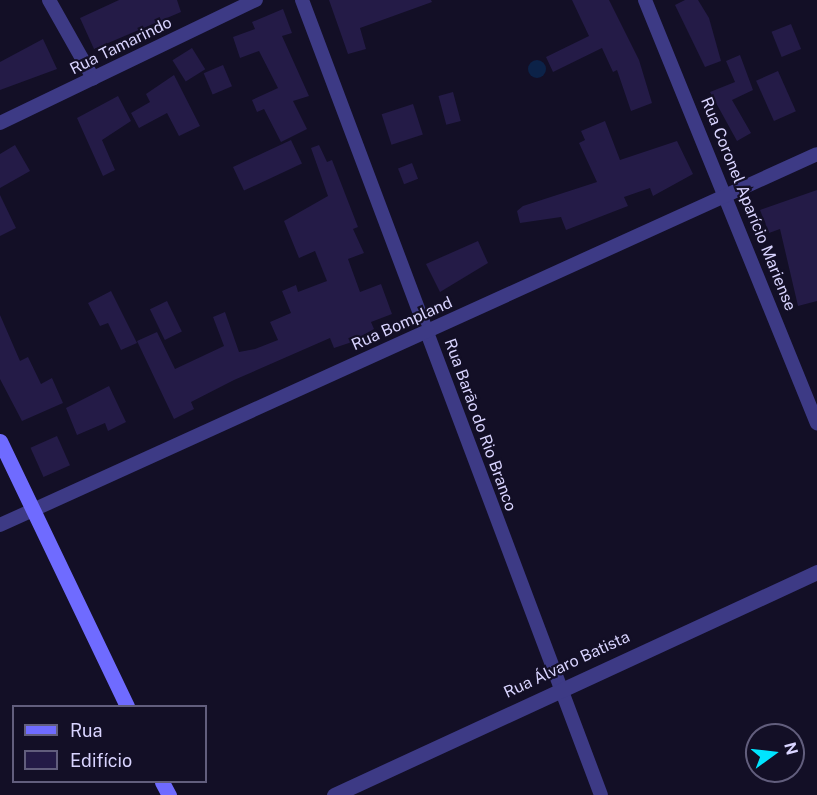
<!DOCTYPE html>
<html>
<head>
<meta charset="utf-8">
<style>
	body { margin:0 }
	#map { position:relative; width:817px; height:795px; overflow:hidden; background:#130f26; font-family:"Public Sans",sans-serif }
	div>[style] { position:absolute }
	.water>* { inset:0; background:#0c2248 }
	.round { border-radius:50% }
	.building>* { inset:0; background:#241b47; transform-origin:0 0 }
	.minor>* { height:14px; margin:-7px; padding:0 7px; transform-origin:7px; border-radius:7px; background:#3d3a85 }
	.tertiary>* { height:15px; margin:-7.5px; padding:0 7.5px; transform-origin:7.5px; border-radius:7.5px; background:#3d3a85 }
	.secondary>* { height:15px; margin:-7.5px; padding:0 7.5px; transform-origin:7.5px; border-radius:7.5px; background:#6f6bff }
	span { translate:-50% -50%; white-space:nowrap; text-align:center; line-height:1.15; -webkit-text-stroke:4.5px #130f26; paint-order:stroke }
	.street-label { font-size:16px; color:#d9d4ff }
	.legend { position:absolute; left:12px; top:705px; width:195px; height:78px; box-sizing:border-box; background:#130f26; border:2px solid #625e7d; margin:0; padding:8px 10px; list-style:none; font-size:18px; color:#d9d4ff }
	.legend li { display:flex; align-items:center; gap:12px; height:30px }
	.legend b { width:30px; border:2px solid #625e7d }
	.north { position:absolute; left:745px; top:723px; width:60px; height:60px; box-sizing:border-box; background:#130f26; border:2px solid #625e7d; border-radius:50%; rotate:75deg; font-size:16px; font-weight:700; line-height:24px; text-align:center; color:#d9d4ff }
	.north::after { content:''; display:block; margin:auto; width:21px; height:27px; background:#00e5ff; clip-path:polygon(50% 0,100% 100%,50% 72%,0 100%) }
</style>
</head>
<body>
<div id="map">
	<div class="water">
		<div class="round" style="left:528px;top:60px;width:18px;height:18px"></div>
	</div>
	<div class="building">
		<div style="clip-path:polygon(119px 0,177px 0,181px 12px,94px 49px,80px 18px)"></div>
		<div style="clip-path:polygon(329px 0,431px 0,432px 2px,360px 28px,366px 49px,348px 54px)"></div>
		<div style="clip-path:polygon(572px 0,609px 0,639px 60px,652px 103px,631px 111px,617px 70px,613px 72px,602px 48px,553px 72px,546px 57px,589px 36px)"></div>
		<div style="clip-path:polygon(685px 0,698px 0,709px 18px,721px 61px,705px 67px,675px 5px)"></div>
		<div style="clip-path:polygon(283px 9px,292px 33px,282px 36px,309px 96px,293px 101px,307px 129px,281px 142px,264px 109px,257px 112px,252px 100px,278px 88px,259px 51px,240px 58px,233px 37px,255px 29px,252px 22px)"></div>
		<div style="left:791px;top:24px;width:27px;height:21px;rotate:68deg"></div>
		<div style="clip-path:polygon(43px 39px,57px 69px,0 90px,0 62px)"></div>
		<div style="left:192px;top:48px;width:25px;height:23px;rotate:58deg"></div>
		<div style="clip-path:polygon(740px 55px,753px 90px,732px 100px,751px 133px,737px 141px,710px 92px,735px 82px,726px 61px)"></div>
		<div style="left:223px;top:65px;width:23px;height:21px;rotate:67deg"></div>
		<div style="left:778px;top:71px;width:44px;height:24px;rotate:66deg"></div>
		<div style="clip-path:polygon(174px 75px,200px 126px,179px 136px,167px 113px,139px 128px,131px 113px,150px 102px,146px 94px)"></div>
		<div style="left:453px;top:92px;width:30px;height:15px;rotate:75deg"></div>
		<div style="clip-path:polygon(118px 96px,131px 121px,102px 140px,115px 170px,103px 176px,77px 118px)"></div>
		<div style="left:413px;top:104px;width:32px;height:33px;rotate:72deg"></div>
		<div style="clip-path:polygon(605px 121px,620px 160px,677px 141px,693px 174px,653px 196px,650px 188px,624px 197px,628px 206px,566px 230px,561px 217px,520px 223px,517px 211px,523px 206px,597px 182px,579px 143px,585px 140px,581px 131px)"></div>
		<div style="left:291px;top:140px;width:26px;height:64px;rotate:65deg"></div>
		<div style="clip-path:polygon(15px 145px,30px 171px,0 188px,0 154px)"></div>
		<div style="clip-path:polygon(319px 145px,327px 162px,332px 160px,358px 227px,353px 229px,364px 253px,348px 259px,360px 292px,381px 284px,392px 314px,371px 322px,374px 329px,349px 343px,334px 348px,330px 338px,234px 380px,191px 402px,194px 409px,174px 419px,137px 341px,157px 332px,175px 369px,224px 346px,213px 317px,225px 312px,239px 352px,255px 349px,278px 340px,270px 322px,291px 313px,282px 291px,296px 285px,298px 292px,327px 281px,315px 251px,299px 258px,284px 221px,328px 196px,311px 148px)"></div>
		<div style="left:412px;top:163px;width:17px;height:15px;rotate:69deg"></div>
		<div style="clip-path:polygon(817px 190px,817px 301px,798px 306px,780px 229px,769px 233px,760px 210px)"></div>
		<div style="clip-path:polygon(0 195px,16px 228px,0 236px)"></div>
		<div style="clip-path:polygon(478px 241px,488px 263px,440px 292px,426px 264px)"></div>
		<div style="clip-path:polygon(111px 291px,137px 343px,121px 350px,108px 323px,100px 326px,88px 303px)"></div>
		<div style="left:167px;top:301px;width:34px;height:19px;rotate:64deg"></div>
		<div style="clip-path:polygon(0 315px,20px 361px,28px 357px,41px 384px,52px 378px,63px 403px,22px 421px,0 379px)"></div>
		<div style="clip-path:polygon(109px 386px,126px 422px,108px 431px,105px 423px,77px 435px,66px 408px)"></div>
		<div style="left:57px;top:436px;width:32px;height:29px;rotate:66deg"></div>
	</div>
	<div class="minor">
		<div style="left:49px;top:0;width:90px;rotate:60.6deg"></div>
		<div style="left:302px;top:0;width:849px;rotate:69.39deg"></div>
		<div style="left:645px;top:0;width:457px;rotate:67.9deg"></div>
		<div style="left:0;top:123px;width:284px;rotate:-25.7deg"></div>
		<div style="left:0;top:525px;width:897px;rotate:-24.42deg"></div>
	</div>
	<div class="tertiary">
		<div style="left:334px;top:795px;width:532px;rotate:-24.78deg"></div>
	</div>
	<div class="secondary">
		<div style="left:0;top:441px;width:294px;rotate:64.4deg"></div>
		<div style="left:162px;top:782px;width:15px;rotate:62deg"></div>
	</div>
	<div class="street-label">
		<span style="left:121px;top:46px;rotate:-26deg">Rua Tamarindo</span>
		<span style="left:748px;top:204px;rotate:68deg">Rua Coronel Aparício Mariense</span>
		<span style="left:402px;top:324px;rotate:-24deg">Rua Bompland</span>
		<span style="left:480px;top:425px;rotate:70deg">Rua Barão do Rio Branco</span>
		<span style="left:567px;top:665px;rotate:-25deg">Rua Álvaro Batista</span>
	</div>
	<ul class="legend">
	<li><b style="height:8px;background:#6f6bff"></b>Rua</li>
	<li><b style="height:16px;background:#241b47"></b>Edifício</li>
	</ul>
	<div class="north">N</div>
</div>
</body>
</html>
